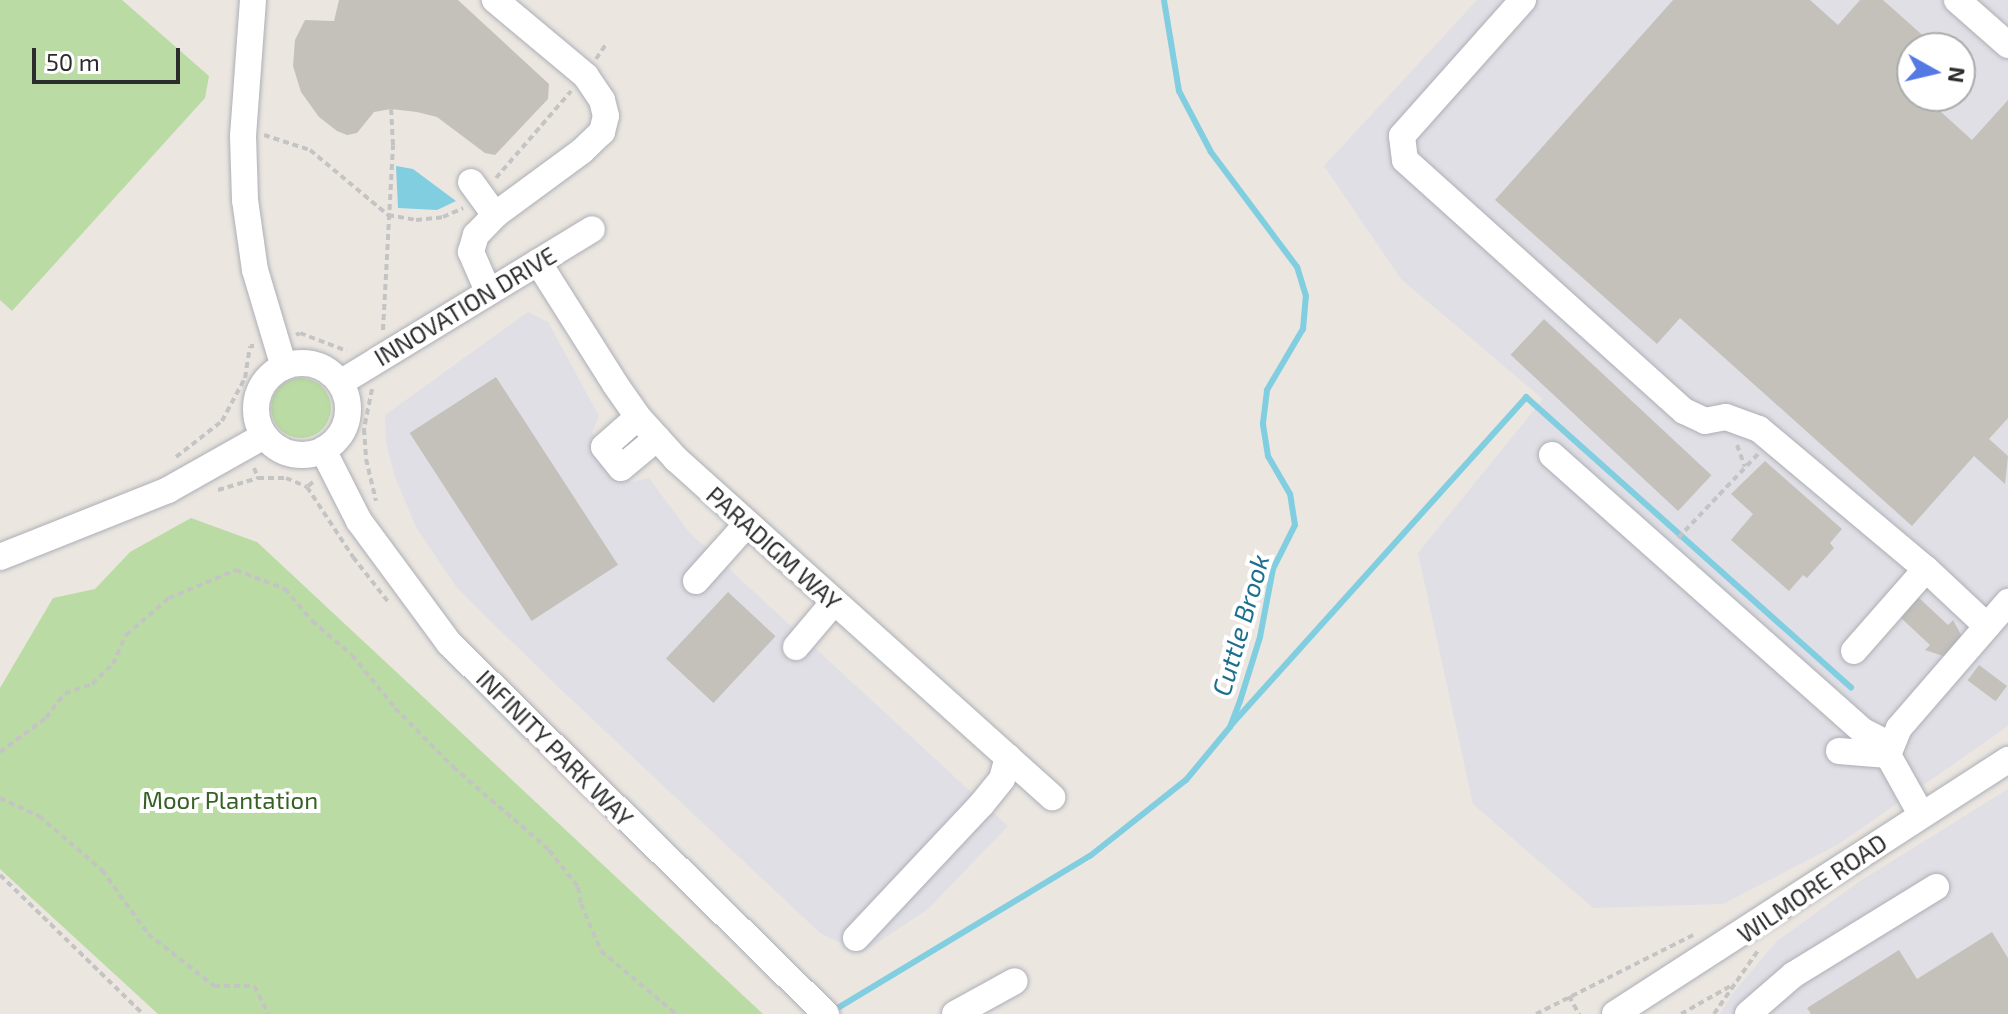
<!DOCTYPE html>
<html>
<head>
<meta charset="utf-8">
<style>
	body { margin:0 }
	#map { position:relative; width:2008px; height:1014px; overflow:hidden; background:#ebe6e0; font-family:"Exo 2",sans-serif }
	div>[style] { position:absolute }
	.industrial>* { inset:0; background:#e0dfe5 }
	.green>* { inset:0; background:#badba3 }
	.round { border-radius:50% }
	.water>* { inset:0; background:#80cee0 }
	.stream>* { height:6px; margin:-3px; padding:0 3px; transform-origin:3px; border-radius:3px; background:#80cee0 }
	.building>* { inset:0; background:#c4c1bb; transform-origin:0 0 }
	.path>* { height:4px; margin-top:-2px; transform-origin:0; background:repeating-linear-gradient(90deg,#c4c4c4 0 6px,transparent 0 10px) }
	.roads { filter:drop-shadow(0 0 2px #acafb6) drop-shadow(0 0 2px #acafb6) }
	.minor>* { height:26px; margin:-13px; padding:0 13px; transform-origin:13px; border-radius:13px; background:#fff }
	.minor>.ring { margin:-13px; padding:0; box-sizing:content-box; background:none; border:26px solid #fff; border-radius:50% }
	span { translate:-50% -50%; white-space:nowrap; text-align:center; line-height:1.15; -webkit-text-stroke:8px #fff; paint-order:stroke }
	.street-label { font-size:24px; color:#2c2c2c }
	.park-label { font-size:24px; color:#356124 }
	.water-label { font-size:26px; color:#1e6f8d; font-style:italic }
	.north { position:absolute; left:1896px; top:32px; width:80px; height:80px; box-sizing:border-box; background:#fff; border:2px solid #ababab; border-radius:50%; rotate:98deg; font-size:22px; font-weight:700; line-height:32px; text-align:center; color:#2c2c2c }
	.north::after { content:''; display:block; margin:auto; width:28px; height:36px; background:#5479e4; clip-path:polygon(50% 0,100% 100%,50% 72%,0 100%) }
	.scale { position:absolute; left:32px; top:48px; width:148px; height:36px; box-sizing:border-box; border:4px solid #2c2c2c; border-top:0; padding-left:10px; font-size:24px; line-height:28px; white-space:nowrap; color:#2c2c2c; -webkit-text-stroke:6px #fff; paint-order:stroke }
</style>
</head>
<body>
<div id="map">
	<div class="industrial">
		<div style="clip-path:polygon(evenodd,1477px 0,2008px 0,2008px 726px,1839px 844px,1723px 904px,1593px 908px,1473px 804px,1418px 553px,1543px 399px,1401px 279px,1324px 166px,1477px 0,1912px 48px,1960px 48px,1960px 96px,1912px 96px,1912px 48px)"></div>
		<div style="clip-path:polygon(528px 312px,548px 322px,599px 416px,592px 433px,631px 482px,649px 478px,689px 532px,1008px 826px,928px 909px,862px 953px,820px 933px,555px 684px,457px 588px,416px 527px,395px 477px,386px 443px,385px 415px)"></div>
		<div style="clip-path:polygon(2008px 789px,2008px 1014px,1720px 1014px,1733px 993px,1777px 941px,1860px 881px)"></div>
	</div>
	<div class="green">
		<div style="clip-path:polygon(0 0,122px 0,209px 76px,205px 98px,12px 311px,0 300px)"></div>
		<div class="round" style="left:271px;top:378px;width:60px;height:60px"></div>
		<div style="clip-path:polygon(191px 518px,257px 542px,763px 1014px,158px 1014px,0 869px,0 688px,53px 598px,95px 589px,130px 552px)"></div>
	</div>
	<div class="water">
		<div style="clip-path:polygon(396px 166px,413px 169px,456px 201px,437px 210px,398px 208px)"></div>
	</div>
	<div class="stream">
		<div style="left:1232px;top:724px;width:440px;rotate:-48deg"></div>
		<div style="left:1526px;top:397px;width:436px;rotate:41.8deg"></div>
		<div style="left:831px;top:1012px;width:302px;rotate:-31.1deg"></div>
		<div style="left:1090px;top:856px;width:122px;rotate:-38.4deg"></div>
		<div style="left:1186px;top:780px;width:69px;rotate:-50.3deg"></div>
		<div style="left:1230px;top:727px;width:28px;rotate:-69deg"></div>
		<div style="left:1240px;top:701px;width:67px;rotate:-72.6deg"></div>
		<div style="left:1260px;top:637px;width:69px;rotate:-79.2deg"></div>
		<div style="left:1273px;top:569px;width:49px;rotate:-63.4deg"></div>
		<div style="left:1295px;top:525px;width:31px;rotate:-99deg"></div>
		<div style="left:1290px;top:494px;width:44px;rotate:-120.1deg"></div>
		<div style="left:1268px;top:456px;width:33px;rotate:-99deg"></div>
		<div style="left:1263px;top:423px;width:33px;rotate:-83deg"></div>
		<div style="left:1267px;top:390px;width:71px;rotate:-59.5deg"></div>
		<div style="left:1303px;top:329px;width:33px;rotate:-85deg"></div>
		<div style="left:1306px;top:296px;width:30px;rotate:-107deg"></div>
		<div style="left:1297px;top:267px;width:144px;rotate:-126.8deg"></div>
		<div style="left:1211px;top:152px;width:69px;rotate:-117.7deg"></div>
		<div style="left:1179px;top:91px;width:92px;rotate:-99.4deg"></div>
	</div>
	<div class="building">
		<div style="clip-path:polygon(339px 0,458px 0,549px 84px,548px 99px,495px 155px,485px 153px,437px 117px,417px 112px,391px 109px,374px 112px,357px 133px,347px 135px,337px 131px,319px 117px,301px 92px,293px 66px,295px 40px,305px 20px,334px 21px)"></div>
		<div style="clip-path:polygon(1673px 0,1810px 0,1838px 25px,1860px 0,1883px 0,1937px 48px,1912px 48px,1912px 96px,1956px 96px,1941px 112px,1972px 140px,2008px 100px,2008px 418px,1989px 439px,2008px 456px,2005px 484px,1974px 456px,1912px 526px,1680px 318px,1657px 344px,1495px 200px)"></div>
		<div style="clip-path:polygon(1960px 69px,1971px 79px,1960px 91px)"></div>
		<div style="left:1544px;top:319px;width:229px;height:49px;rotate:43deg"></div>
		<div style="left:496px;top:377px;width:224px;height:103px;rotate:57deg"></div>
		<div style="clip-path:polygon(1765px 461px,1842px 529px,1830px 543px,1834px 548px,1807px 578px,1803px 575px,1789px 591px,1731px 540px,1753px 514px,1731px 494px)"></div>
		<div style="left:728px;top:592px;width:65px;height:91px;rotate:43deg"></div>
		<div style="clip-path:polygon(1918px 597px,1948px 625px,1953px 620px,1964px 640px,1949px 658px,1925px 650px,1930px 645px,1900px 617px)"></div>
		<div style="left:1979px;top:665px;width:35px;height:19px;rotate:37deg"></div>
		<div style="clip-path:polygon(1992px 932px,2008px 958px,2008px 1014px,1811px 1014px,1807px 1008px,1899px 950px,1917px 979px)"></div>
	</div>
	<div class="path">
		<div style="left:596px;top:59px;width:18px;rotate:-56deg"></div>
		<div style="left:264px;top:135px;width:48px;rotate:18.1deg"></div>
		<div style="left:310px;top:150px;width:102px;rotate:39.8deg"></div>
		<div style="left:388px;top:215px;width:28px;rotate:10deg"></div>
		<div style="left:416px;top:220px;width:27px;rotate:-6deg"></div>
		<div style="left:443px;top:217px;width:22px;rotate:-24deg"></div>
		<div style="left:496px;top:178px;width:115px;rotate:-49.2deg"></div>
		<div style="left:383px;top:330px;width:185px;rotate:-86.9deg"></div>
		<div style="left:393px;top:145px;width:36px;rotate:-93deg"></div>
		<div style="left:296px;top:335px;width:4px;rotate:-27deg"></div>
		<div style="left:300px;top:333px;width:50px;rotate:21deg"></div>
		<div style="left:372px;top:389px;width:41px;rotate:101.3deg"></div>
		<div style="left:364px;top:429px;width:30px;rotate:86deg"></div>
		<div style="left:366px;top:459px;width:43px;rotate:76.6deg"></div>
		<div style="left:1737px;top:445px;width:23px;rotate:70deg"></div>
		<div style="left:176px;top:457px;width:58px;rotate:-38deg"></div>
		<div style="left:222px;top:421px;width:49px;rotate:-61.9deg"></div>
		<div style="left:245px;top:378px;width:32px;rotate:-81deg"></div>
		<div style="left:250px;top:346px;width:4px"></div>
		<div style="left:254px;top:468px;width:11px;rotate:68deg"></div>
		<div style="left:258px;top:478px;width:28px"></div>
		<div style="left:286px;top:478px;width:23px;rotate:23deg"></div>
		<div style="left:313px;top:482px;width:8px;rotate:140deg"></div>
		<div style="left:307px;top:487px;width:84px;rotate:56.7deg"></div>
		<div style="left:353px;top:557px;width:60px;rotate:51.8deg"></div>
		<div style="left:218px;top:490px;width:42px;rotate:-16.7deg"></div>
		<div style="left:1678px;top:538px;width:116px;rotate:-46.4deg"></div>
		<div style="left:0;top:752px;width:57px;rotate:-36.5deg"></div>
		<div style="left:46px;top:718px;width:31px;rotate:-53deg"></div>
		<div style="left:65px;top:693px;width:28px;rotate:-18deg"></div>
		<div style="left:92px;top:684px;width:29px;rotate:-44deg"></div>
		<div style="left:113px;top:664px;width:32px;rotate:-66deg"></div>
		<div style="left:126px;top:635px;width:57px;rotate:-40.7deg"></div>
		<div style="left:169px;top:598px;width:73px;rotate:-22.7deg"></div>
		<div style="left:236px;top:570px;width:53px;rotate:21.2deg"></div>
		<div style="left:285px;top:589px;width:42px;rotate:49.8deg"></div>
		<div style="left:312px;top:621px;width:52px;rotate:40.4deg"></div>
		<div style="left:352px;top:655px;width:68px;rotate:50.9deg"></div>
		<div style="left:395px;top:708px;width:83px;rotate:45.5deg"></div>
		<div style="left:453px;top:767px;width:127px;rotate:40.8deg"></div>
		<div style="left:549px;top:850px;width:47px;rotate:51.9deg"></div>
		<div style="left:578px;top:887px;width:17px;rotate:80deg"></div>
		<div style="left:581px;top:904px;width:51px;rotate:66.9deg"></div>
		<div style="left:601px;top:951px;width:98px;rotate:40deg"></div>
		<div style="left:0;top:798px;width:43px;rotate:24.8deg"></div>
		<div style="left:39px;top:816px;width:83px;rotate:40.6deg"></div>
		<div style="left:102px;top:870px;width:79px;rotate:54.3deg"></div>
		<div style="left:148px;top:934px;width:84px;rotate:38.2deg"></div>
		<div style="left:214px;top:986px;width:40px"></div>
		<div style="left:254px;top:986px;width:31px;rotate:63deg"></div>
		<div style="left:0;top:875px;width:199px;rotate:44.2deg"></div>
		<div style="left:1569px;top:996px;width:21px;rotate:61deg"></div>
		<div style="left:1536px;top:1014px;width:176px;rotate:-26.7deg"></div>
		<div style="left:1681px;top:1014px;width:61px;rotate:-29.5deg"></div>
		<div style="left:1714px;top:1014px;width:79px;rotate:-55.3deg"></div>
	</div>
	<div class="roads">
		<div class="minor">
			<div style="left:253px;top:0;width:136px;rotate:94.2deg"></div>
			<div style="left:243px;top:136px;width:64px;rotate:88.2deg"></div>
			<div style="left:245px;top:200px;width:71px;rotate:81.9deg"></div>
			<div style="left:255px;top:270px;width:101px;rotate:73.4deg"></div>
			<div style="left:1523px;top:0;width:182px;rotate:131.7deg"></div>
			<div style="left:1402px;top:136px;width:24px;rotate:83deg"></div>
			<div style="left:1405px;top:160px;width:375px;rotate:42deg"></div>
			<div style="left:1684px;top:411px;width:23px;rotate:25deg"></div>
			<div style="left:1705px;top:421px;width:21px;rotate:-11deg"></div>
			<div style="left:1726px;top:417px;width:35px;rotate:20deg"></div>
			<div style="left:1759px;top:429px;width:218px;rotate:40deg"></div>
			<div style="left:1926px;top:569px;width:83px;rotate:43.1deg"></div>
			<div style="left:1957px;top:0;width:68px;rotate:41.4deg"></div>
			<div style="left:471px;top:182px;width:41px;rotate:54deg"></div>
			<div style="left:538px;top:262px;width:144px;rotate:57.7deg"></div>
			<div style="left:615px;top:384px;width:40px;rotate:55.1deg"></div>
			<div style="left:638px;top:417px;width:57px;rotate:47.9deg"></div>
			<div style="left:676px;top:459px;width:506px;rotate:41.95deg"></div>
			<div style="left:488px;top:291px;width:43px;rotate:-113.6deg"></div>
			<div style="left:471px;top:252px;width:18px;rotate:-74deg"></div>
			<div style="left:476px;top:235px;width:28px;rotate:-46deg"></div>
			<div style="left:495px;top:215px;width:108px;rotate:-36.3deg"></div>
			<div style="left:582px;top:151px;width:28px;rotate:-44deg"></div>
			<div style="left:602px;top:132px;width:16px;rotate:-76deg"></div>
			<div style="left:606px;top:116px;width:16px;rotate:-104deg"></div>
			<div style="left:602px;top:100px;width:29px;rotate:-124deg"></div>
			<div style="left:586px;top:76px;width:119px;rotate:-140.1deg"></div>
			<div class="ring" style="left:256px;top:363px;width:66px;height:66px"></div>
			<div style="left:340px;top:383px;width:295px;rotate:-31.4deg"></div>
			<div style="left:638px;top:417px;width:45px;rotate:138.6deg"></div>
			<div style="left:604px;top:447px;width:27px;rotate:51deg"></div>
			<div style="left:621px;top:468px;width:47px;rotate:-39.8deg"></div>
			<div style="left:323px;top:450px;width:80px;rotate:63.1deg"></div>
			<div style="left:359px;top:521px;width:152px;rotate:53.6deg"></div>
			<div style="left:449px;top:643px;width:529px;rotate:44.54deg"></div>
			<div style="left:1552px;top:455px;width:416px;rotate:41.6deg"></div>
			<div style="left:1863px;top:731px;width:31px;rotate:27deg"></div>
			<div style="left:0;top:557px;width:181px;rotate:-21.7deg"></div>
			<div style="left:168px;top:490px;width:110px;rotate:-29.4deg"></div>
			<div style="left:696px;top:581px;width:76px;rotate:-48.2deg"></div>
			<div style="left:796px;top:647px;width:59px;rotate:-49.8deg"></div>
			<div style="left:1854px;top:651px;width:109px;rotate:-48.7deg"></div>
			<div style="left:1839px;top:751px;width:49px;rotate:4.7deg"></div>
			<div style="left:1888px;top:755px;width:68px;rotate:60.8deg"></div>
			<div style="left:1888px;top:755px;width:29px;rotate:-68deg"></div>
			<div style="left:1899px;top:728px;width:167px;rotate:-49.1deg"></div>
			<div style="left:856px;top:938px;width:183px;rotate:-46.8deg"></div>
			<div style="left:981px;top:805px;width:33px;rotate:-51deg"></div>
			<div style="left:1002px;top:779px;width:23px;rotate:-75deg"></div>
			<div style="left:955px;top:1014px;width:68px;rotate:-28.8deg"></div>
			<div style="left:1615px;top:1014px;width:468px;rotate:-32.9deg"></div>
			<div style="left:1748px;top:1014px;width:60px;rotate:-40.9deg"></div>
			<div style="left:1793px;top:975px;width:168px;rotate:-31.6deg"></div>
		</div>
	</div>
	<div class="street-label">
		<span style="left:465px;top:306px;rotate:-31deg">INNOVATION DRIVE</span>
		<span style="left:774px;top:548px;rotate:42deg">PARADIGM WAY</span>
		<span style="left:555px;top:748px;rotate:45deg">INFINITY PARK WAY</span>
		<span style="left:1812px;top:888px;rotate:-34deg">WILMORE ROAD</span>
	</div>
	<div class="park-label">
		<span style="left:230px;top:800px">Moor Plantation</span>
	</div>
	<div class="water-label">
		<span style="left:1240px;top:625px;rotate:-74deg">Cuttle Brook</span>
	</div>
	<div class="north">N</div>
	<div class="scale">50 m</div>
</div>
</body>
</html>
